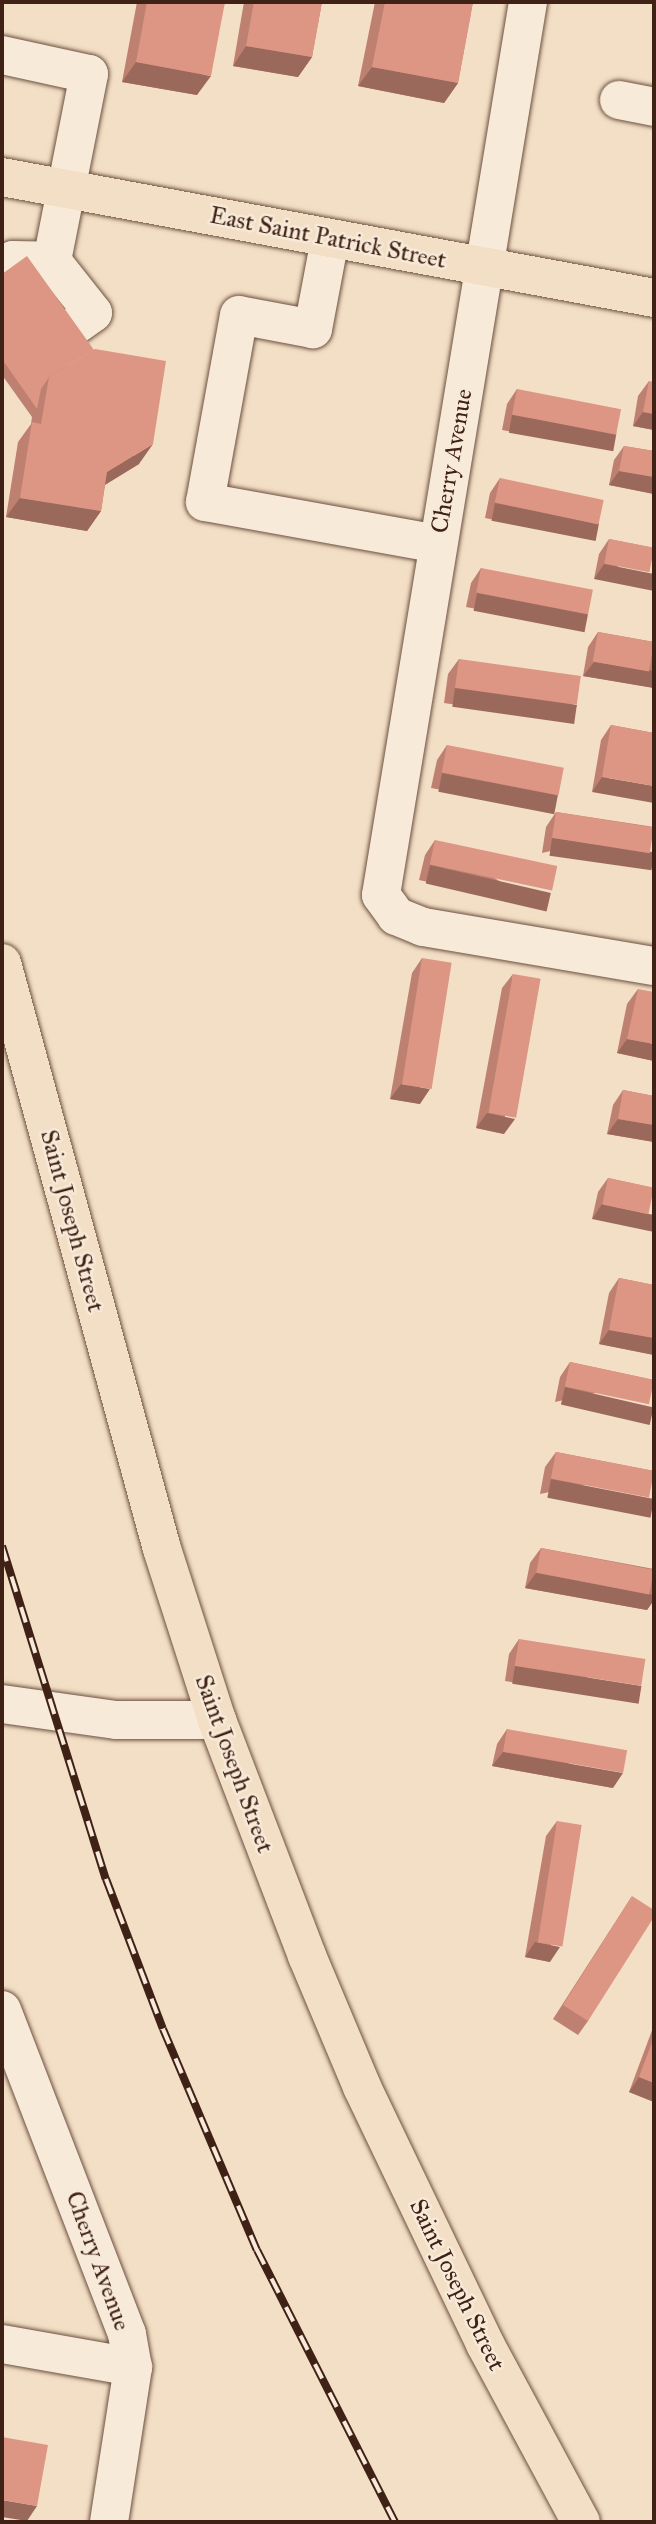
<!DOCTYPE html>
<html>
<head>
<meta charset="utf-8">
<style>
	body { margin:0 }
	#map { position:relative; width:656px; height:2524px; overflow:hidden; background:#f3dfc5; font-family:"IM FELL Great Primer",serif }
	div>[style] { position:absolute }
	.roads { filter:drop-shadow(0 0 2px #6d5041) drop-shadow(0 0 2px #6d5041) }
	.minor>* { height:38px; margin:-19px; padding:0 19px; transform-origin:19px; border-radius:19px; background:#f7ead9 }
	.major>* { height:38px; margin:-19px; padding:0 19px; transform-origin:19px; border-radius:19px; background:#f3dfc5 }
	.rail>* { height:8px; margin-top:-4px; transform-origin:0; background:repeating-linear-gradient(90deg,#f7ead9 0 16px,#402115 0 32px); box-sizing:border-box; border-block:2px solid #402115 }
	.wall>* { inset:0; background:#be8171 }
	.shaded-wall>* { inset:0; background:#9b695c; transform-origin:0 0 }
	.building>* { inset:0; background:#dd9683; transform-origin:0 0 }
	span { translate:-50% -50%; white-space:nowrap; text-align:center; line-height:1.15; -webkit-text-stroke:5px #f7ead9; paint-order:stroke }
	.street-label { font-size:24px; color:#402115 }
	.frame { position:absolute; inset:0; border:4px solid #402115; pointer-events:none }
</style>
</head>
<body>
<div id="map">
	<div class="roads">
		<div class="minor">
			<div style="left:528px;top:2px;width:905px;rotate:99.35deg"></div>
			<div style="left:381px;top:895px;width:26px;rotate:54deg"></div>
			<div style="left:396px;top:916px;width:29px;rotate:22deg"></div>
			<div style="left:423px;top:927px;width:234px;rotate:9.6deg"></div>
			<div style="left:2px;top:55px;width:89px;rotate:12.3deg"></div>
			<div style="left:89px;top:74px;width:191px;rotate:101.2deg"></div>
			<div style="left:619px;top:100px;width:36px;rotate:11deg"></div>
			<div style="left:330px;top:239px;width:92px;rotate:100.7deg"></div>
			<div style="left:313px;top:329px;width:75px;rotate:-169.3deg"></div>
			<div style="left:239px;top:315px;width:190px;rotate:100.3deg"></div>
			<div style="left:205px;top:502px;width:237px;rotate:10.2deg"></div>
			<div style="left:2px;top:267px;width:13px;rotate:-32deg"></div>
			<div style="left:13px;top:260px;width:39px;rotate:1deg"></div>
			<div style="left:52px;top:261px;width:66px;rotate:51.7deg"></div>
			<div style="left:93px;top:313px;width:29px;rotate:145deg"></div>
			<div style="left:2px;top:1704px;width:115px;rotate:8deg"></div>
			<div style="left:116px;top:1720px;width:101px"></div>
			<div style="left:2px;top:2010px;width:347px;rotate:68.9deg"></div>
			<div style="left:127px;top:2334px;width:34px;rotate:80deg"></div>
			<div style="left:133px;top:2367px;width:157px;rotate:98.8deg"></div>
			<div style="left:2px;top:2344px;width:133px;rotate:10deg"></div>
		</div>
		<div class="major">
			<div style="left:2px;top:177px;width:663px;rotate:10.51deg"></div>
			<div style="left:2px;top:963px;width:607px;rotate:74.73deg"></div>
			<div style="left:162px;top:1549px;width:180px;rotate:72.2deg"></div>
			<div style="left:217px;top:1720px;width:253px;rotate:69.1deg"></div>
			<div style="left:307px;top:1956px;width:142px;rotate:67.2deg"></div>
			<div style="left:362px;top:2087px;width:285px;rotate:64.4deg"></div>
			<div style="left:485px;top:2344px;width:202px;rotate:61.7deg"></div>
		</div>
	</div>
	<div class="rail">
		<div style="left:2px;top:1546px;width:349px;rotate:72.7deg"></div>
		<div style="left:106px;top:1879px;width:160px;rotate:69.2deg"></div>
		<div style="left:163px;top:2029px;width:240px;rotate:67deg"></div>
		<div style="left:257px;top:2250px;width:305px;rotate:63.1deg"></div>
	</div>
	<div class="wall">
		<div style="clip-path:polygon(137px 2px,225px 2px,197px 95px,122px 82px)"></div>
		<div style="clip-path:polygon(244px 2px,322px 2px,312px 57px,298px 77px,233px 66px)"></div>
		<div style="clip-path:polygon(375px 2px,473px 2px,458px 83px,444px 103px,358px 86px)"></div>
		<div style="clip-path:polygon(2px 274px,139px 464px,105px 485px,101px 511px,87px 531px,6px 517px,18px 442px,31px 424px,32px 417px,2px 375px)"></div>
		<div style="clip-path:polygon(649px 381px,654px 430px,633px 426px,638px 396px)"></div>
		<div style="clip-path:polygon(517px 389px,606px 449px,502px 430px,507px 404px)"></div>
		<div style="clip-path:polygon(624px 446px,654px 451px,654px 494px,609px 485px,614px 460px)"></div>
		<div style="clip-path:polygon(500px 478px,588px 539px,485px 518px,490px 493px)"></div>
		<div style="clip-path:polygon(609px 539px,654px 548px,594px 579px,599px 554px)"></div>
		<div style="clip-path:polygon(481px 568px,588px 614px,578px 628px,466px 607px,471px 583px)"></div>
		<div style="clip-path:polygon(598px 632px,654px 642px,654px 688px,583px 676px,588px 647px)"></div>
		<div style="clip-path:polygon(459px 659px,577px 706px,566px 721px,444px 703px,448px 674px)"></div>
		<div style="clip-path:polygon(611px 725px,654px 733px,592px 792px,601px 740px)"></div>
		<div style="clip-path:polygon(447px 745px,558px 795px,548px 810px,431px 788px,437px 760px)"></div>
		<div style="clip-path:polygon(556px 812px,654px 827px,542px 853px,546px 827px)"></div>
		<div style="clip-path:polygon(435px 840px,540px 907px,419px 880px,425px 855px)"></div>
		<div style="clip-path:polygon(422px 958px,420px 1104px,390px 1099px,412px 973px)"></div>
		<div style="clip-path:polygon(513px 974px,504px 1134px,476px 1128px,502px 988px)"></div>
		<div style="clip-path:polygon(638px 989px,654px 1061px,617px 1053px,627px 1004px)"></div>
		<div style="clip-path:polygon(623px 1090px,654px 1096px,654px 1142px,607px 1134px,613px 1105px)"></div>
		<div style="clip-path:polygon(608px 1178px,654px 1188px,592px 1219px,598px 1192px)"></div>
		<div style="clip-path:polygon(619px 1278px,654px 1285px,654px 1355px,599px 1344px,609px 1293px)"></div>
		<div style="clip-path:polygon(570px 1362px,654px 1380px,555px 1402px,560px 1377px)"></div>
		<div style="clip-path:polygon(556px 1452px,654px 1471px,540px 1494px,545px 1467px)"></div>
		<div style="clip-path:polygon(541px 1548px,654px 1569px,654px 1600px,647px 1610px,525px 1588px,530px 1563px)"></div>
		<div style="clip-path:polygon(519px 1639px,630px 1701px,505px 1681px,509px 1654px)"></div>
		<div style="clip-path:polygon(507px 1729px,613px 1788px,492px 1766px,497px 1744px)"></div>
		<div style="clip-path:polygon(557px 1821px,550px 1962px,525px 1957px,546px 1836px)"></div>
		<div style="clip-path:polygon(632px 1896px,588px 2021px,578px 2035px,553px 2019px)"></div>
		<div style="clip-path:polygon(654px 2025px,654px 2102px,629px 2092px)"></div>
	</div>
	<div class="shaded-wall">
		<div style="clip-path:polygon(246px 46px,312px 57px,298px 77px,233px 66px)"></div>
		<div style="clip-path:polygon(136px 62px,211px 76px,197px 95px,122px 82px)"></div>
		<div style="clip-path:polygon(372px 67px,458px 83px,444px 103px,358px 86px)"></div>
		<div style="clip-path:polygon(643px 412px,654px 414px,654px 430px,633px 426px)"></div>
		<div style="left:512px;top:415px;width:106px;height:18px;rotate:10deg"></div>
		<div style="clip-path:polygon(153px 444px,139px 464px,93px 492px,107px 472px)"></div>
		<div style="clip-path:polygon(619px 471px,654px 477px,654px 494px,609px 485px)"></div>
		<div style="clip-path:polygon(20px 498px,101px 511px,87px 531px,6px 517px)"></div>
		<div style="left:495px;top:503px;width:106px;height:18px;rotate:11deg"></div>
		<div style="clip-path:polygon(604px 564px,654px 574px,654px 591px,594px 579px)"></div>
		<div style="left:477px;top:593px;width:113px;height:18px;rotate:11deg"></div>
		<div style="clip-path:polygon(594px 662px,654px 671px,654px 688px,583px 676px)"></div>
		<div style="left:455px;top:688px;width:123px;height:19px;rotate:8deg"></div>
		<div style="left:442px;top:773px;width:118px;height:19px;rotate:11deg"></div>
		<div style="clip-path:polygon(602px 777px,654px 786px,654px 803px,592px 792px)"></div>
		<div style="left:552px;top:838px;width:103px;height:18px;rotate:8deg"></div>
		<div style="left:430px;top:865px;width:124px;height:19px;rotate:13deg"></div>
		<div style="clip-path:polygon(627px 1039px,654px 1044px,654px 1061px,617px 1053px)"></div>
		<div style="clip-path:polygon(401px 1084px,430px 1089px,420px 1104px,390px 1099px)"></div>
		<div style="clip-path:polygon(487px 1113px,515px 1119px,504px 1134px,476px 1128px)"></div>
		<div style="clip-path:polygon(618px 1119px,654px 1125px,654px 1142px,607px 1134px)"></div>
		<div style="clip-path:polygon(602px 1204px,654px 1215px,654px 1232px,592px 1219px)"></div>
		<div style="clip-path:polygon(609px 1330px,654px 1338px,654px 1355px,599px 1344px)"></div>
		<div style="left:565px;top:1387px;width:91px;height:18px;rotate:13deg"></div>
		<div style="left:551px;top:1479px;width:105px;height:19px;rotate:11deg"></div>
		<div style="clip-path:polygon(536px 1573px,654px 1595px,654px 1600px,647px 1610px,525px 1588px)"></div>
		<div style="left:515px;top:1666px;width:128px;height:18px;rotate:9deg"></div>
		<div style="clip-path:polygon(503px 1752px,623px 1773px,613px 1788px,492px 1766px)"></div>
		<div style="clip-path:polygon(535px 1942px,560px 1947px,550px 1962px,525px 1957px)"></div>
		<div style="clip-path:polygon(639px 2077px,654px 2083px,654px 2102px,629px 2092px)"></div>
		<div style="clip-path:polygon(2px 2500px,37px 2506px,27px 2521px,2px 2517px)"></div>
	</div>
	<div class="building">
		<div style="clip-path:polygon(147px 2px,225px 2px,211px 76px,136px 62px)"></div>
		<div style="clip-path:polygon(254px 2px,322px 2px,312px 57px,246px 46px)"></div>
		<div style="clip-path:polygon(385px 2px,473px 2px,458px 83px,372px 67px)"></div>
		<div style="clip-path:polygon(27px 256px,94px 350px,49px 377px,41px 389px,37px 409px,2px 359px,2px 274px)"></div>
		<div style="clip-path:polygon(95px 349px,166px 361px,153px 444px,107px 472px,101px 511px,20px 498px,32px 422px,41px 424px,49px 377px)"></div>
		<div style="clip-path:polygon(649px 381px,654px 382px,654px 414px,643px 412px)"></div>
		<div style="left:517px;top:389px;width:106px;height:26px;rotate:11deg"></div>
		<div style="clip-path:polygon(624px 446px,654px 451px,654px 477px,619px 471px)"></div>
		<div style="left:500px;top:478px;width:106px;height:25px;rotate:12deg"></div>
		<div style="left:609px;top:539px;width:46px;height:25px;rotate:11deg"></div>
		<div style="left:481px;top:568px;width:114px;height:25px;rotate:11deg"></div>
		<div style="left:598px;top:632px;width:57px;height:30px;rotate:10deg"></div>
		<div style="left:459px;top:659px;width:123px;height:29px;rotate:8deg"></div>
		<div style="clip-path:polygon(611px 725px,654px 733px,654px 786px,602px 777px)"></div>
		<div style="left:447px;top:745px;width:119px;height:28px;rotate:11deg"></div>
		<div style="left:556px;top:812px;width:99px;height:26px;rotate:9deg"></div>
		<div style="left:435px;top:840px;width:125px;height:25px;rotate:12deg"></div>
		<div style="left:422px;top:958px;width:30px;height:128px;rotate:9deg"></div>
		<div style="left:513px;top:974px;width:28px;height:141px;rotate:10deg"></div>
		<div style="clip-path:polygon(638px 989px,654px 992px,654px 1044px,627px 1039px)"></div>
		<div style="clip-path:polygon(623px 1090px,654px 1096px,654px 1125px,618px 1119px)"></div>
		<div style="left:608px;top:1178px;width:47px;height:27px;rotate:12deg"></div>
		<div style="clip-path:polygon(619px 1278px,654px 1285px,654px 1338px,609px 1330px)"></div>
		<div style="left:570px;top:1362px;width:86px;height:25px;rotate:12deg"></div>
		<div style="left:556px;top:1452px;width:100px;height:27px;rotate:11deg"></div>
		<div style="left:541px;top:1548px;width:115px;height:25px;rotate:11deg"></div>
		<div style="left:519px;top:1639px;width:128px;height:27px;rotate:9deg"></div>
		<div style="left:507px;top:1729px;width:122px;height:23px;rotate:10deg"></div>
		<div style="left:557px;top:1821px;width:25px;height:123px;rotate:9deg"></div>
		<div style="clip-path:polygon(632px 1896px,654px 1910px,654px 1917px,588px 2021px,563px 2005px)"></div>
		<div style="clip-path:polygon(654px 2037px,654px 2083px,639px 2077px)"></div>
		<div style="clip-path:polygon(2px 2437px,48px 2445px,37px 2506px,2px 2500px)"></div>
	</div>
	<div class="street-label">
		<span style="left:328px;top:238px;rotate:11deg">East Saint Patrick Street</span>
		<span style="left:452px;top:461px;rotate:-80deg">Cherry Avenue</span>
		<span style="left:72px;top:1221px;rotate:75deg">Saint Joseph Street</span>
		<span style="left:234px;top:1764px;rotate:70deg">Saint Joseph Street</span>
		<span style="left:98px;top:2261px;rotate:70deg">Cherry Avenue</span>
		<span style="left:457px;top:2285px;rotate:64deg">Saint Joseph Street</span>
	</div>
	<div class="frame"></div>
</div>
</body>
</html>
